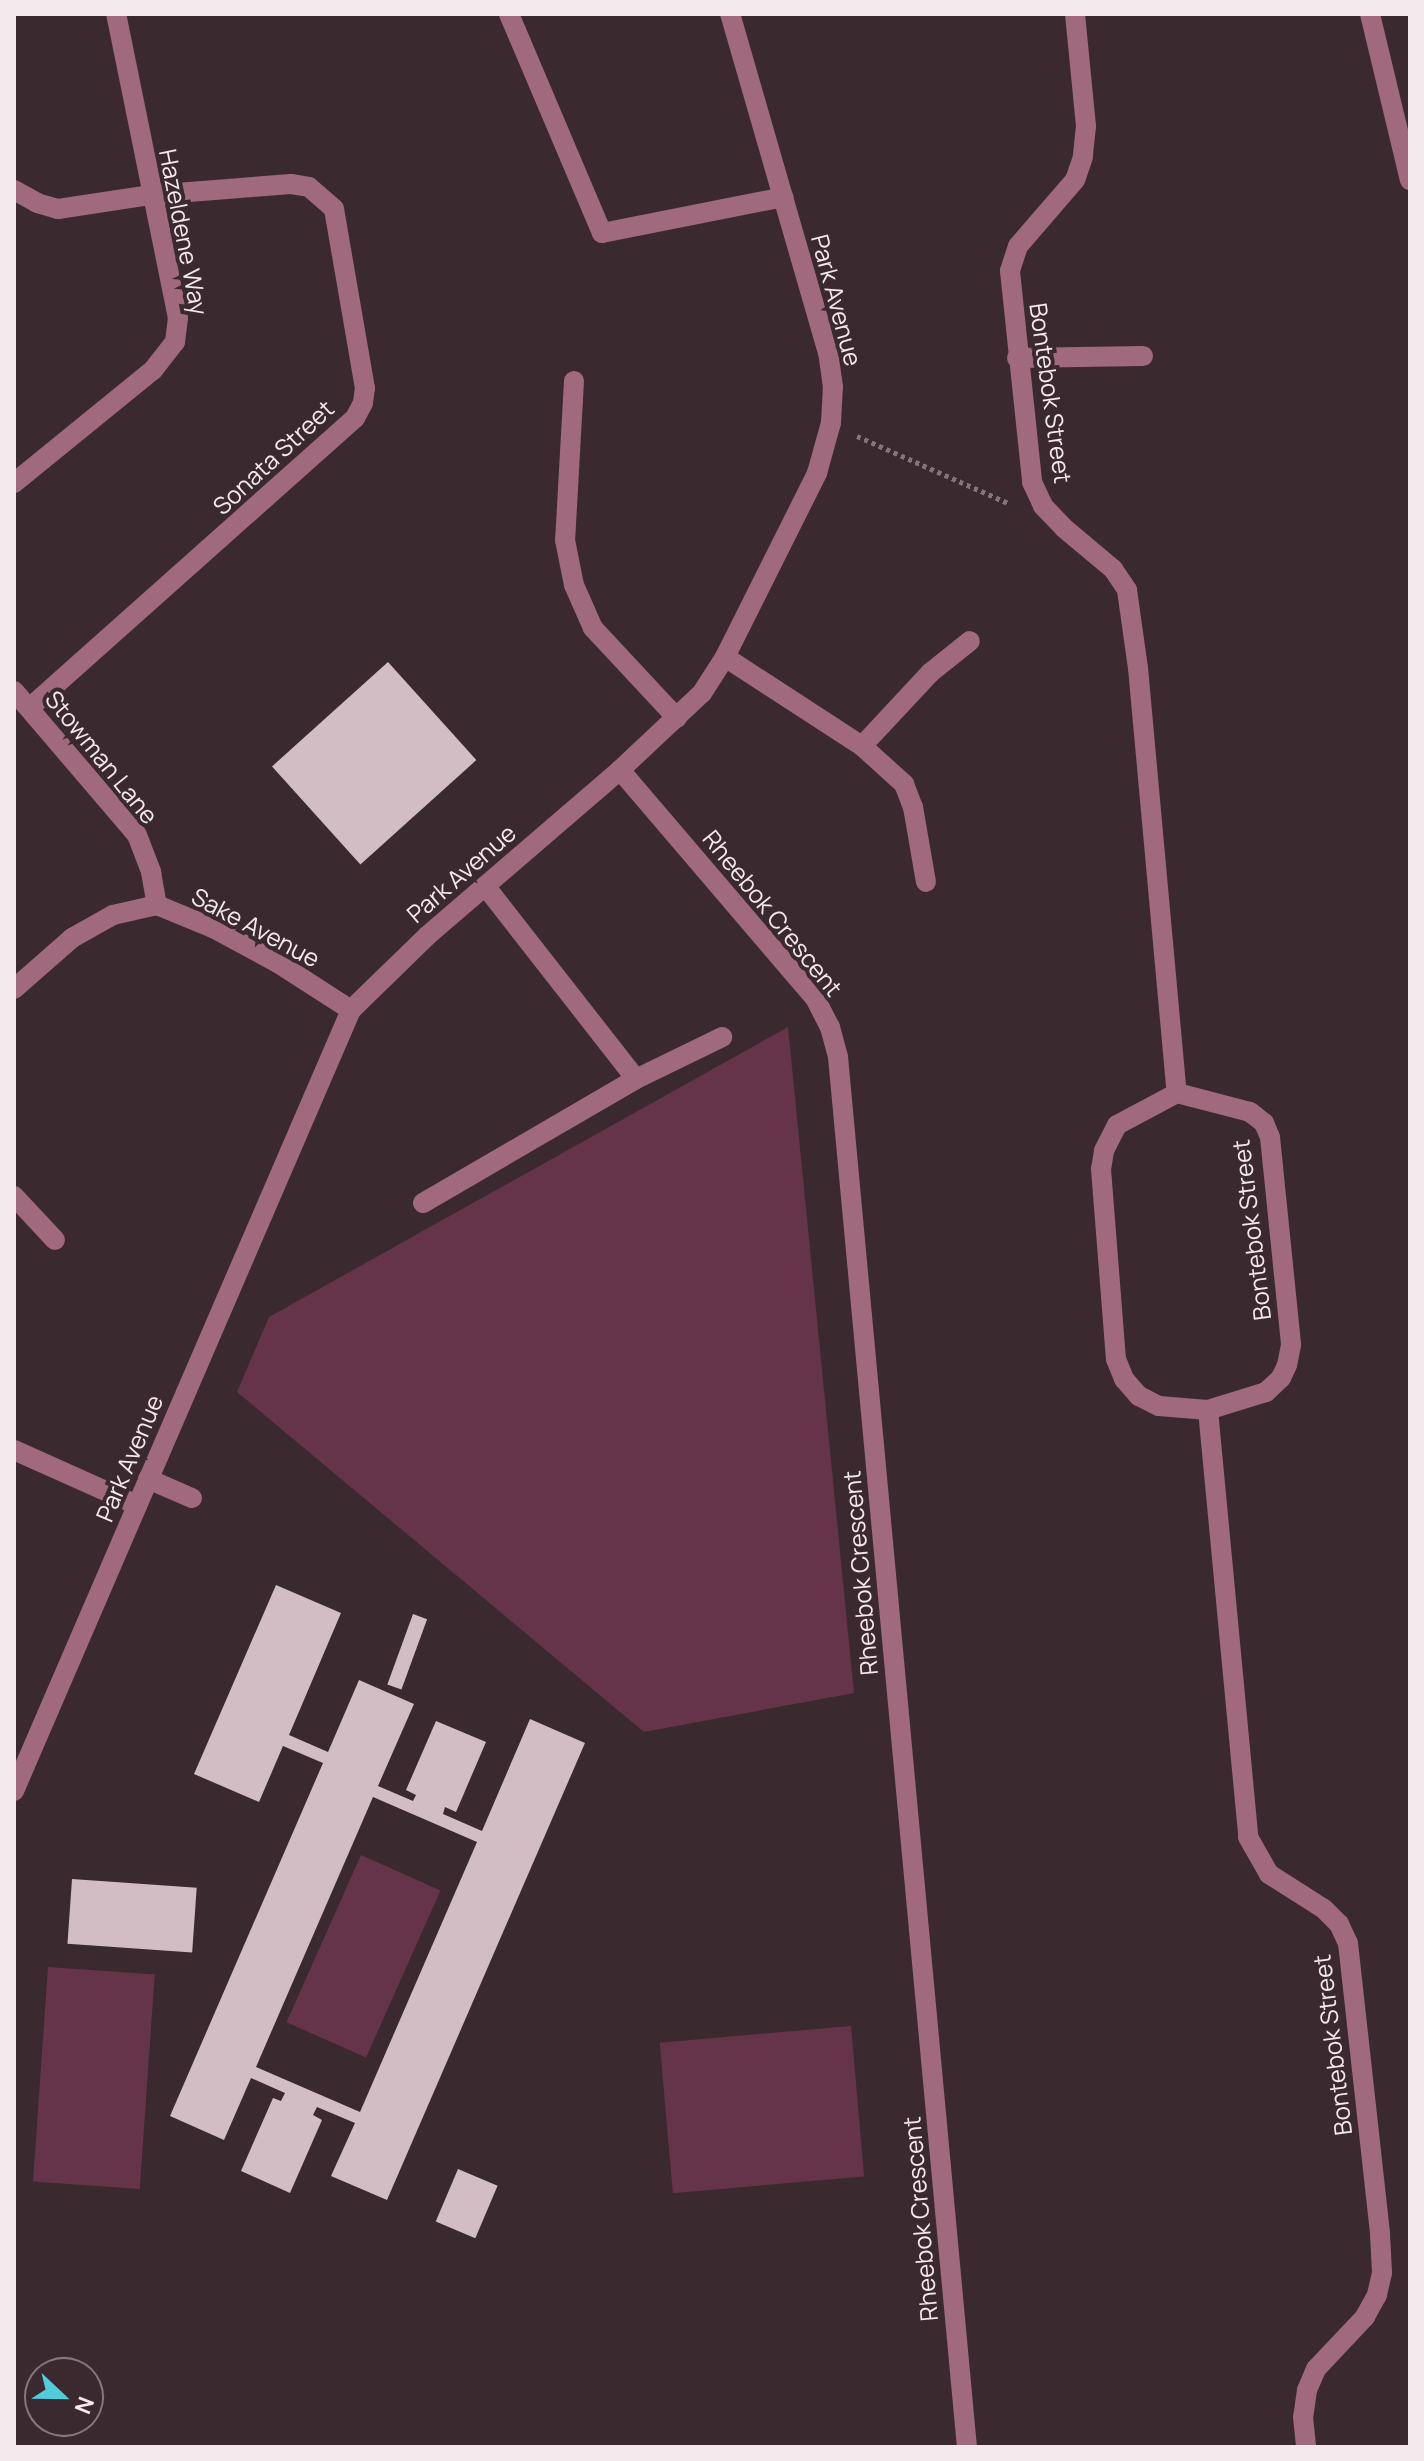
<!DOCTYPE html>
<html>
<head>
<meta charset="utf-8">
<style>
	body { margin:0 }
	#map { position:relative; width:1424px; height:2461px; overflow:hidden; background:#3a2a2f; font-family:Manrope,sans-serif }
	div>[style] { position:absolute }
	.green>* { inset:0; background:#663448; transform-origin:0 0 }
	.building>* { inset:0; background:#d2bdc4; transform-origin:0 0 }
	.path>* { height:5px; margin-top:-2.5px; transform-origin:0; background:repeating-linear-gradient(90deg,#83757a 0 4px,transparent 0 8px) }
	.minor>* { height:20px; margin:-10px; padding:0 10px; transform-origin:10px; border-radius:10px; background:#a0697d }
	span { translate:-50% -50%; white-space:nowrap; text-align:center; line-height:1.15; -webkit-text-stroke:8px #3a2a2f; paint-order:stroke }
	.street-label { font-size:24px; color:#f4e9ed }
	.frame { position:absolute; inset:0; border:16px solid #f4e9ed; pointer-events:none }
	.north { position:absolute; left:24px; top:2357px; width:80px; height:80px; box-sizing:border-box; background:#3a2a2f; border:2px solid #84767b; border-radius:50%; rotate:112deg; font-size:22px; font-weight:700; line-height:32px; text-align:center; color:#f4e9ed }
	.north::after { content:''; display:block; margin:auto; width:28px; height:36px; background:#52cbda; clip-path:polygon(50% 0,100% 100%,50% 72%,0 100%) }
</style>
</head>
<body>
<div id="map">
	<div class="green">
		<div style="clip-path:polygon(788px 1027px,854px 1693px,644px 1732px,237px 1392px,269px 1317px)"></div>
		<div style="left:361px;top:1855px;width:87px;height:183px;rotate:24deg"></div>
		<div style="left:48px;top:1967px;width:107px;height:215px;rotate:4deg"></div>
		<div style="left:851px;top:2026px;width:151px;height:192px;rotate:85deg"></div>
	</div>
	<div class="building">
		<div style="left:388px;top:662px;width:132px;height:156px;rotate:48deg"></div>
		<div style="clip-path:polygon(evenodd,276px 1585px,341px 1613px,289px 1735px,328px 1752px,359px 1680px,414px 1704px,378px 1786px,413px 1801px,416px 1795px,406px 1790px,436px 1721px,486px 1742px,456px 1812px,445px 1807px,443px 1814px,482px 1831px,530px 1719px,585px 1743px,387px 2200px,331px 2176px,355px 2123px,317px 2107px,313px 2115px,322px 2120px,290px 2193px,241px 2171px,273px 2098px,281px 2101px,285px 2093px,251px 2078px,224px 2140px,170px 2116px,323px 1763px,283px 1746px,259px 1802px,194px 1774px,276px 1585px,373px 1797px,477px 1842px,360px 2112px,256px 2067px,373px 1797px)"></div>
		<div style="left:413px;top:1614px;width:15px;height:75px;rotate:20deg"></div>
		<div style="left:72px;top:1879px;width:125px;height:65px;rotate:4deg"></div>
		<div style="left:458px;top:2169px;width:43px;height:57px;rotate:23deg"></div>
	</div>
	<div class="path">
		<div style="left:857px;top:436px;width:165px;rotate:23.9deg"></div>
	</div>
	<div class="minor">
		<div style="left:509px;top:14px;width:238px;rotate:67deg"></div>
		<div style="left:602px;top:233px;width:185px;rotate:-11.2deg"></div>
		<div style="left:1075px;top:14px;width:113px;rotate:84.4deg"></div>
		<div style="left:1086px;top:126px;width:31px;rotate:96deg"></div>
		<div style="left:1083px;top:157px;width:24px;rotate:109deg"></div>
		<div style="left:1075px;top:180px;width:87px;rotate:130.8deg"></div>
		<div style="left:1018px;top:246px;width:26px;rotate:108deg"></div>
		<div style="left:1010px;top:271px;width:212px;rotate:84deg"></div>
		<div style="left:1032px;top:482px;width:26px;rotate:65deg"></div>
		<div style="left:1043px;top:506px;width:30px;rotate:46deg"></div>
		<div style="left:1064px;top:528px;width:64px;rotate:39.9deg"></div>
		<div style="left:1113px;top:569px;width:25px;rotate:56deg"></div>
		<div style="left:1127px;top:590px;width:79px;rotate:82deg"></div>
		<div style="left:1138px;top:668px;width:427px;rotate:84.8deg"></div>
		<div style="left:1177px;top:1093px;width:75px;rotate:14.6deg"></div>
		<div style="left:1250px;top:1112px;width:18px;rotate:38deg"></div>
		<div style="left:1264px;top:1123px;width:15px;rotate:67deg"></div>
		<div style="left:1270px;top:1137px;width:209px;rotate:84.2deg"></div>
		<div style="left:1291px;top:1345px;width:20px;rotate:101deg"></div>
		<div style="left:1287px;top:1365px;width:14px;rotate:115deg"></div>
		<div style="left:1281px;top:1378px;width:21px;rotate:137deg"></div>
		<div style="left:1266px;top:1392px;width:61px;rotate:162.8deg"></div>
		<div style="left:1208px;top:1410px;width:429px;rotate:84.6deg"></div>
		<div style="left:1248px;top:1837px;width:43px;rotate:60.4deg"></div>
		<div style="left:1269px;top:1874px;width:65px;rotate:32.5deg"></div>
		<div style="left:1324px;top:1909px;width:21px;rotate:45deg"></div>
		<div style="left:1339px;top:1924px;width:21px;rotate:65deg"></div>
		<div style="left:1348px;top:1943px;width:293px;rotate:83.7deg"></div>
		<div style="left:1380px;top:2234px;width:39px;rotate:87deg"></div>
		<div style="left:1382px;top:2273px;width:23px;rotate:103deg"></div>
		<div style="left:1377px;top:2295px;width:25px;rotate:119deg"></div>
		<div style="left:1365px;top:2317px;width:71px;rotate:133.3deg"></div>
		<div style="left:1316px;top:2369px;width:23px;rotate:113deg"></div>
		<div style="left:1307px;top:2390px;width:27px;rotate:98deg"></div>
		<div style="left:1303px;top:2417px;width:30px;rotate:84deg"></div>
		<div style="left:1370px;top:14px;width:171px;rotate:76.5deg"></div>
		<div style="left:14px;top:190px;width:26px;rotate:29deg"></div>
		<div style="left:37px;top:203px;width:22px;rotate:16deg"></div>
		<div style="left:58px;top:209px;width:94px;rotate:-8.6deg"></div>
		<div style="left:151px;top:195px;width:140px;rotate:-4.5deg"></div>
		<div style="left:291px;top:184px;width:18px;rotate:9deg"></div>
		<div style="left:309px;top:187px;width:33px;rotate:41deg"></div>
		<div style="left:334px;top:209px;width:182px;rotate:80.2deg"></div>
		<div style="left:365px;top:388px;width:15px;rotate:98deg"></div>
		<div style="left:363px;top:403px;width:17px;rotate:118deg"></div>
		<div style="left:355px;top:418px;width:436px;rotate:138.3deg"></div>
		<div style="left:1017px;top:358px;width:126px;rotate:-0.9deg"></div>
		<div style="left:574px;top:381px;width:159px;rotate:93.2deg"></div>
		<div style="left:565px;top:540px;width:46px;rotate:78.7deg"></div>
		<div style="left:574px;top:585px;width:47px;rotate:66.2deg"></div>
		<div style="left:593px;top:628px;width:123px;rotate:47deg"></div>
		<div style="left:14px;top:483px;width:179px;rotate:-39.1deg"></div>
		<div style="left:153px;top:370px;width:36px;rotate:-52deg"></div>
		<div style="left:175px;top:342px;width:24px;rotate:-83deg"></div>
		<div style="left:178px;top:318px;width:310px;rotate:-101.5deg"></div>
		<div style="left:725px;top:657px;width:163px;rotate:33deg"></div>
		<div style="left:862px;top:746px;width:57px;rotate:42.1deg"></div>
		<div style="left:904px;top:784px;width:25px;rotate:69deg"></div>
		<div style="left:913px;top:807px;width:76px;rotate:80.2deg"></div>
		<div style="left:14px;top:691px;width:189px;rotate:49.5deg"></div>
		<div style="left:137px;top:835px;width:40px;rotate:69deg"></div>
		<div style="left:151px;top:872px;width:34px;rotate:80deg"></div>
		<div style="left:862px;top:746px;width:100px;rotate:-47deg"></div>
		<div style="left:930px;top:673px;width:51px;rotate:-38.7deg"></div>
		<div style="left:620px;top:770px;width:300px;rotate:49.5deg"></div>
		<div style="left:815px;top:998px;width:33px;rotate:63deg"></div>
		<div style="left:830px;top:1027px;width:31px;rotate:75deg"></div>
		<div style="left:838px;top:1057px;width:1396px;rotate:84.7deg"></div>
		<div style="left:14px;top:989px;width:77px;rotate:-41.3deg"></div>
		<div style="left:72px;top:938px;width:47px;rotate:-29.3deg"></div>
		<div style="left:113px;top:915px;width:45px;rotate:-12.8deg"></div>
		<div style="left:157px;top:905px;width:61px;rotate:22.3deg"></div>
		<div style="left:213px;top:928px;width:74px;rotate:28.3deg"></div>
		<div style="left:278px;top:963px;width:87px;rotate:32.8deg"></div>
		<div style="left:636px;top:1079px;width:96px;rotate:-26deg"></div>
		<div style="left:1177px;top:1093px;width:68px;rotate:151.9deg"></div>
		<div style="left:1117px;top:1125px;width:29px;rotate:117deg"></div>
		<div style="left:1104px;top:1151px;width:18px;rotate:99deg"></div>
		<div style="left:1101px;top:1169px;width:191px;rotate:85.5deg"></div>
		<div style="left:1116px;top:1359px;width:22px;rotate:68deg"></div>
		<div style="left:1124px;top:1379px;width:23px;rotate:49deg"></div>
		<div style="left:1139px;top:1396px;width:22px;rotate:27deg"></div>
		<div style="left:1159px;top:1406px;width:49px;rotate:4.7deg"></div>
		<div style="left:14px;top:1196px;width:60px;rotate:47deg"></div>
		<div style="left:423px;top:1203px;width:246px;rotate:-30.2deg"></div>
		<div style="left:636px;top:1079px;width:245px;rotate:-128deg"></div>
		<div style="left:14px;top:1450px;width:135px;rotate:24.1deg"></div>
		<div style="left:148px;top:1479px;width:48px;rotate:23.4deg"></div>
		<div style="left:14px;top:1791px;width:851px;rotate:-66.66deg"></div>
		<div style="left:351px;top:1010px;width:106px;rotate:-44.2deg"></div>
		<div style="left:427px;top:936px;width:255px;rotate:-40.7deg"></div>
		<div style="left:620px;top:770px;width:112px;rotate:-43.2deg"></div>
		<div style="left:702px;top:693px;width:43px;rotate:-57.4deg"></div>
		<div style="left:725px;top:657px;width:206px;rotate:-63.4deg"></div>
		<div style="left:817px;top:473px;width:52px;rotate:-74.4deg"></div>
		<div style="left:831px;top:423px;width:36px;rotate:-87deg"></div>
		<div style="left:833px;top:387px;width:34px;rotate:-98deg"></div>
		<div style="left:828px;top:353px;width:353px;rotate:-106.1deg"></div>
	</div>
	<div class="street-label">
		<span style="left:184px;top:232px;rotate:79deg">Hazeldene Way</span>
		<span style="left:837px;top:300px;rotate:75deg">Park Avenue</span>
		<span style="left:1051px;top:393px;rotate:82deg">Bontebok Street</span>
		<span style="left:273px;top:457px;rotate:-43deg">Sonata Street</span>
		<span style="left:102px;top:757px;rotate:51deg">Stowman Lane</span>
		<span style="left:461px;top:873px;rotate:-41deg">Park Avenue</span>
		<span style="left:773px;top:913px;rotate:51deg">Rheebok Crescent</span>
		<span style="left:256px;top:927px;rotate:28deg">Sake Avenue</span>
		<span style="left:1251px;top:1230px;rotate:-97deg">Bontebok Street</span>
		<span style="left:129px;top:1458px;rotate:-67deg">Park Avenue</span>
		<span style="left:860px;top:1573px;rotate:-95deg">Rheebok Crescent</span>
		<span style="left:1332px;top:2045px;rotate:-97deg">Bontebok Street</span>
		<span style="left:920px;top:2219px;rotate:-95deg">Rheebok Crescent</span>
	</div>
	<div class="frame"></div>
	<div class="north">N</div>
</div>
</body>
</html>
